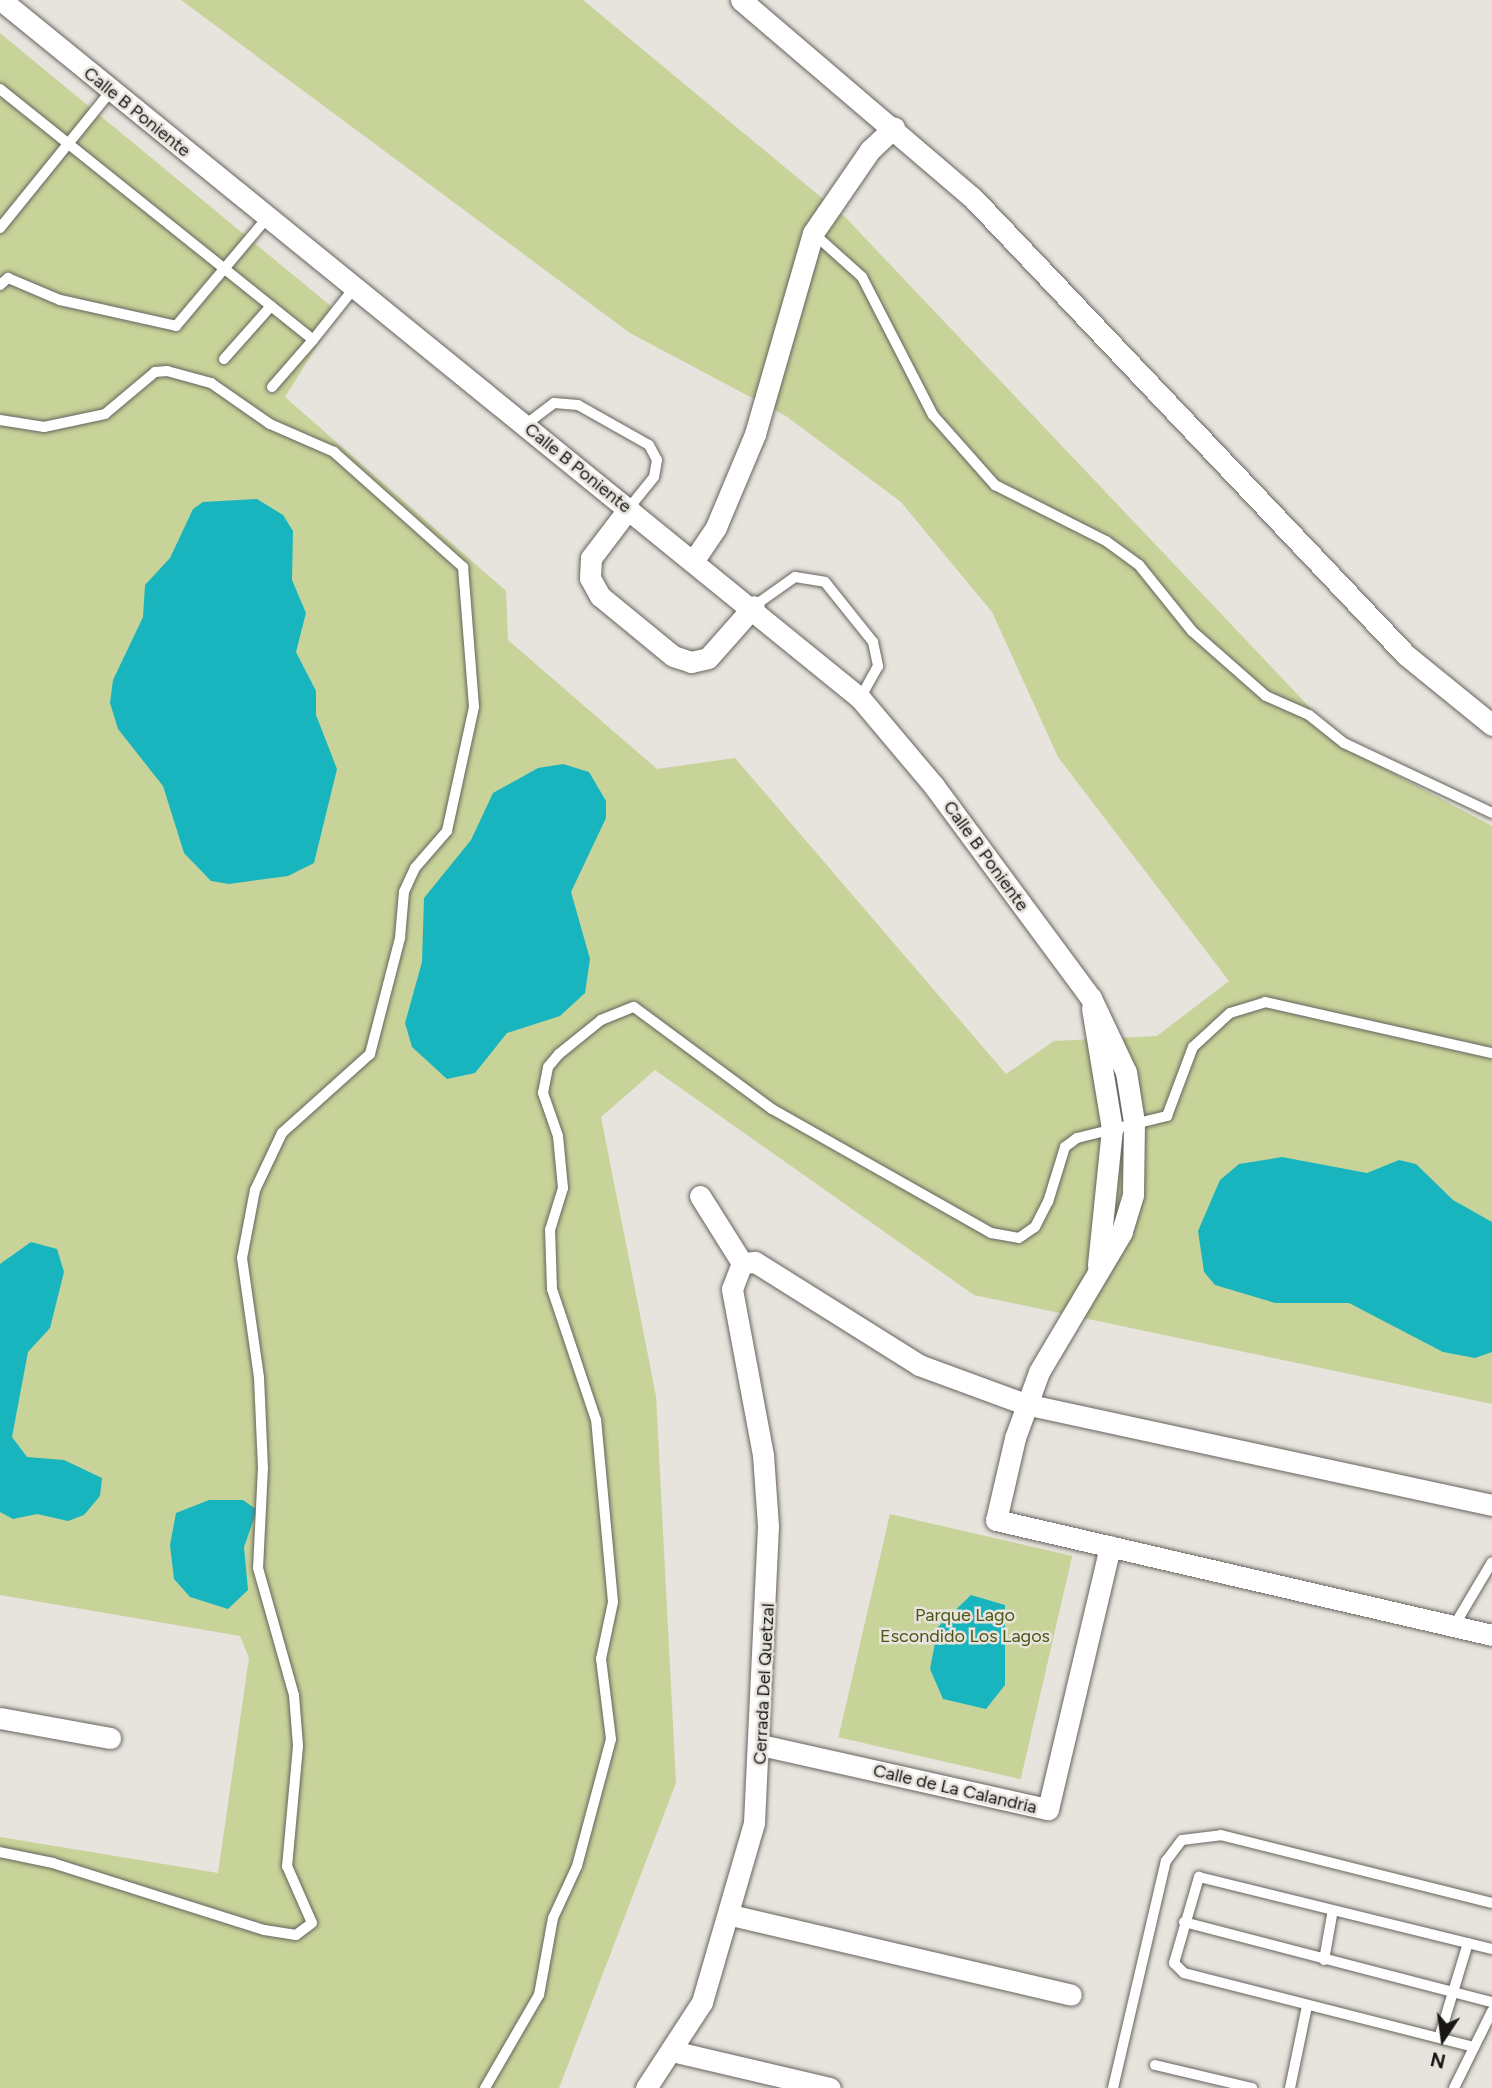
<!DOCTYPE html>
<html>
<head>
<meta charset="utf-8">
<style>
	body { margin:0 }
	#map { position:relative; width:1492px; height:2088px; overflow:hidden; background:#e7e3dd; font-family:Figtree,sans-serif }
	div>[style] { position:absolute }
	.green>* { inset:0; background:#c7d399; transform-origin:0 0 }
	.water>* { inset:0; background:#19b5be }
	.roads { filter:drop-shadow(0 0 2px #67635e) drop-shadow(0 0 2px #67635e) }
	.service>* { height:10px; margin:-5px; padding:0 5px; transform-origin:5px; border-radius:5px; background:#fff }
	.minor>* { height:21px; margin:-10.5px; padding:0 10.5px; transform-origin:10.5px; border-radius:10.5px; background:#fff }
	span { translate:-50% -50%; white-space:nowrap; text-align:center; line-height:1.15; -webkit-text-stroke:5px #e7e3dd; paint-order:stroke }
	.street-label { font-size:18px; color:#181715 }
	.park-label { font-size:18px; color:#4d5615 }
	.north { position:absolute; left:1408px; top:2004px; width:70px; height:70px; -webkit-text-stroke:5px #e7e3dd; paint-order:stroke; rotate:193deg; font-size:19px; font-weight:700; line-height:28px; text-align:center; color:#181715 }
	.north::after { content:''; display:block; margin:auto; width:24px; height:32px; background:#181715; clip-path:polygon(50% 0,100% 100%,50% 72%,0 100%) }
</style>
</head>
<body>
<div id="map">
	<div class="green">
		<div style="clip-path:polygon(181px 0,583px 0,846px 218px,1315px 713px,1387px 770px,1492px 826px,1492px 1404px,974px 1295px,655px 1070px,601px 1117px,656px 1396px,676px 1783px,559px 2088px,0 2088px,0 1837px,218px 1873px,249px 1658px,240px 1636px,0 1595px,0 33px,338px 312px,285px 397px,506px 591px,508px 640px,657px 769px,735px 758px,1006px 1074px,1054px 1041px,1157px 1036px,1229px 981px,1058px 757px,992px 612px,901px 502px,786px 416px,630px 333px)"></div>
		<div style="left:890px;top:1514px;width:187px;height:229px;rotate:13deg"></div>
	</div>
	<div class="water">
		<div style="clip-path:polygon(257px 499px,283px 515px,293px 531px,292px 580px,306px 613px,296px 652px,316px 691px,316px 715px,337px 769px,314px 863px,288px 876px,229px 884px,211px 881px,184px 853px,163px 786px,118px 729px,110px 703px,113px 680px,143px 617px,145px 585px,170px 558px,193px 509px,203px 502px)"></div>
		<div style="clip-path:polygon(563px 764px,589px 772px,606px 801px,606px 818px,571px 892px,590px 959px,585px 993px,560px 1016px,507px 1033px,475px 1073px,447px 1079px,412px 1047px,405px 1023px,422px 962px,424px 898px,471px 840px,493px 793px,538px 768px)"></div>
		<div style="clip-path:polygon(1282px 1157px,1367px 1173px,1399px 1160px,1416px 1164px,1453px 1200px,1492px 1222px,1492px 1352px,1475px 1358px,1443px 1352px,1349px 1303px,1275px 1303px,1215px 1285px,1204px 1272px,1198px 1231px,1220px 1180px,1239px 1164px)"></div>
		<div style="clip-path:polygon(31px 1242px,57px 1249px,64px 1272px,50px 1328px,28px 1352px,12px 1437px,27px 1457px,64px 1460px,102px 1478px,100px 1496px,84px 1515px,68px 1521px,37px 1514px,13px 1519px,0 1512px,0 1264px)"></div>
		<div style="clip-path:polygon(209px 1500px,243px 1500px,257px 1510px,244px 1547px,248px 1590px,228px 1609px,190px 1597px,174px 1579px,170px 1545px,176px 1513px)"></div>
		<div style="clip-path:polygon(971px 1595px,1005px 1605px,1005px 1685px,986px 1709px,943px 1699px,930px 1669px,938px 1627px)"></div>
	</div>
	<div class="roads">
		<div class="service">
			<div style="left:0;top:89px;width:401px;rotate:38.7deg"></div>
			<div style="left:313px;top:340px;width:68px;rotate:-51.6deg"></div>
			<div style="left:0;top:228px;width:176px;rotate:-51deg"></div>
			<div style="left:813px;top:233px;width:66px;rotate:41.9deg"></div>
			<div style="left:862px;top:277px;width:155px;rotate:62.8deg"></div>
			<div style="left:933px;top:415px;width:94px;rotate:48.5deg"></div>
			<div style="left:995px;top:485px;width:124px;rotate:26.8deg"></div>
			<div style="left:1106px;top:541px;width:41px;rotate:36deg"></div>
			<div style="left:1139px;top:565px;width:85px;rotate:51.2deg"></div>
			<div style="left:1192px;top:631px;width:98px;rotate:41.3deg"></div>
			<div style="left:1266px;top:696px;width:47px;rotate:23.8deg"></div>
			<div style="left:1309px;top:715px;width:45px;rotate:38.7deg"></div>
			<div style="left:1344px;top:743px;width:164px;rotate:25.3deg"></div>
			<div style="left:0;top:285px;width:11px;rotate:-41deg"></div>
			<div style="left:8px;top:278px;width:56px;rotate:22.9deg"></div>
			<div style="left:60px;top:300px;width:119px;rotate:12.6deg"></div>
			<div style="left:176px;top:326px;width:141px;rotate:-49.9deg"></div>
			<div style="left:224px;top:359px;width:71px;rotate:-48.4deg"></div>
			<div style="left:272px;top:387px;width:62px;rotate:-48.9deg"></div>
			<div style="left:0;top:420px;width:45px;rotate:9deg"></div>
			<div style="left:44px;top:427px;width:62px;rotate:-12deg"></div>
			<div style="left:105px;top:414px;width:65px;rotate:-40deg"></div>
			<div style="left:155px;top:372px;width:12px;rotate:-5deg"></div>
			<div style="left:167px;top:371px;width:46px;rotate:15.3deg"></div>
			<div style="left:211px;top:383px;width:72px;rotate:34.8deg"></div>
			<div style="left:270px;top:424px;width:70px;rotate:23.6deg"></div>
			<div style="left:334px;top:452px;width:173px;rotate:41.7deg"></div>
			<div style="left:463px;top:567px;width:140px;rotate:85.5deg"></div>
			<div style="left:474px;top:707px;width:127px;rotate:102.3deg"></div>
			<div style="left:447px;top:831px;width:49px;rotate:130.9deg"></div>
			<div style="left:415px;top:868px;width:26px;rotate:115deg"></div>
			<div style="left:404px;top:892px;width:46px;rotate:95deg"></div>
			<div style="left:400px;top:938px;width:120px;rotate:104.5deg"></div>
			<div style="left:370px;top:1054px;width:118px;rotate:138.1deg"></div>
			<div style="left:282px;top:1133px;width:63px;rotate:115.3deg"></div>
			<div style="left:255px;top:1190px;width:69px;rotate:100.8deg"></div>
			<div style="left:242px;top:1258px;width:120px;rotate:81.9deg"></div>
			<div style="left:259px;top:1377px;width:90px;rotate:87.5deg"></div>
			<div style="left:263px;top:1467px;width:101px;rotate:92.8deg"></div>
			<div style="left:258px;top:1568px;width:132px;rotate:74.2deg"></div>
			<div style="left:294px;top:1695px;width:51px;rotate:85.5deg"></div>
			<div style="left:298px;top:1746px;width:121px;rotate:95.2deg"></div>
			<div style="left:287px;top:1866px;width:62px;rotate:66.3deg"></div>
			<div style="left:312px;top:1923px;width:20px;rotate:143deg"></div>
			<div style="left:296px;top:1935px;width:32px;rotate:-171deg"></div>
			<div style="left:264px;top:1930px;width:221px;rotate:-162.4deg"></div>
			<div style="left:53px;top:1863px;width:54px;rotate:-168.3deg"></div>
			<div style="left:525px;top:425px;width:36px;rotate:-37deg"></div>
			<div style="left:554px;top:403px;width:24px;rotate:5deg"></div>
			<div style="left:578px;top:405px;width:81px;rotate:29.4deg"></div>
			<div style="left:649px;top:445px;width:17px;rotate:62deg"></div>
			<div style="left:657px;top:460px;width:17px;rotate:100deg"></div>
			<div style="left:654px;top:477px;width:40px;rotate:129deg"></div>
			<div style="left:754px;top:606px;width:50px;rotate:-35.3deg"></div>
			<div style="left:795px;top:577px;width:30px;rotate:9deg"></div>
			<div style="left:825px;top:582px;width:77px;rotate:51.3deg"></div>
			<div style="left:873px;top:642px;width:25px;rotate:78deg"></div>
			<div style="left:878px;top:666px;width:37px;rotate:119deg"></div>
			<div style="left:1454px;top:1626px;width:74px;rotate:-59.3deg"></div>
			<div style="left:1184px;top:1922px;width:318px;rotate:14.6deg"></div>
			<div style="left:1324px;top:1960px;width:46px;rotate:-79.9deg"></div>
			<div style="left:1440px;top:2035px;width:96px;rotate:-73.1deg"></div>
			<div style="left:1474px;top:2047px;width:299px;rotate:-165.7deg"></div>
			<div style="left:1184px;top:1973px;width:14px;rotate:-135deg"></div>
			<div style="left:1174px;top:1963px;width:90px;rotate:-73.8deg"></div>
			<div style="left:1199px;top:1877px;width:302px;rotate:13.8deg"></div>
			<div style="left:1155px;top:2065px;width:100px;rotate:13.3deg"></div>
			<div style="left:485px;top:2088px;width:108px;rotate:-59.9deg"></div>
			<div style="left:539px;top:1995px;width:78px;rotate:-79.7deg"></div>
			<div style="left:553px;top:1918px;width:57px;rotate:-65.2deg"></div>
			<div style="left:577px;top:1866px;width:131px;rotate:-75deg"></div>
			<div style="left:611px;top:1739px;width:81px;rotate:-97.1deg"></div>
			<div style="left:601px;top:1659px;width:58px;rotate:-78.1deg"></div>
			<div style="left:613px;top:1602px;width:183px;rotate:-95.3deg"></div>
			<div style="left:596px;top:1420px;width:138px;rotate:-108.6deg"></div>
			<div style="left:552px;top:1289px;width:59px;rotate:-91.9deg"></div>
			<div style="left:550px;top:1230px;width:44px;rotate:-72.8deg"></div>
			<div style="left:563px;top:1188px;width:52px;rotate:-95.5deg"></div>
			<div style="left:558px;top:1136px;width:46px;rotate:-109.2deg"></div>
			<div style="left:543px;top:1093px;width:26px;rotate:-79deg"></div>
			<div style="left:548px;top:1067px;width:17px;rotate:-50deg"></div>
			<div style="left:559px;top:1054px;width:54px;rotate:-39deg"></div>
			<div style="left:601px;top:1020px;width:35px;rotate:-22deg"></div>
			<div style="left:634px;top:1007px;width:172px;rotate:36.5deg"></div>
			<div style="left:772px;top:1109px;width:252px;rotate:29.5deg"></div>
			<div style="left:991px;top:1233px;width:28px;rotate:10deg"></div>
			<div style="left:1019px;top:1238px;width:19px;rotate:-35deg"></div>
			<div style="left:1035px;top:1227px;width:28px;rotate:-63deg"></div>
			<div style="left:1048px;top:1202px;width:58px;rotate:-72.8deg"></div>
			<div style="left:1065px;top:1147px;width:15px;rotate:-37deg"></div>
			<div style="left:1077px;top:1138px;width:93px;rotate:-13.7deg"></div>
			<div style="left:1167px;top:1116px;width:74px;rotate:-69.4deg"></div>
			<div style="left:1193px;top:1047px;width:50px;rotate:-42.6deg"></div>
			<div style="left:1230px;top:1013px;width:37px;rotate:-17deg"></div>
			<div style="left:1265px;top:1002px;width:233px;rotate:12.7deg"></div>
			<div style="left:1113px;top:2088px;width:233px;rotate:-76.9deg"></div>
			<div style="left:1166px;top:1861px;width:26px;rotate:-53deg"></div>
			<div style="left:1182px;top:1840px;width:39px;rotate:-7deg"></div>
			<div style="left:1221px;top:1835px;width:279px;rotate:14.1deg"></div>
			<div style="left:1290px;top:2088px;width:84px;rotate:-78.3deg"></div>
			<div style="left:1454px;top:2088px;width:86px;rotate:-63.7deg"></div>
		</div>
		<div class="minor">
			<div style="left:1px;top:0;width:1107px;rotate:39.1deg"></div>
			<div style="left:860px;top:698px;width:115px;rotate:49.9deg"></div>
			<div style="left:934px;top:786px;width:264px;rotate:53.5deg"></div>
			<div style="left:1091px;top:998px;width:82px;rotate:64.7deg"></div>
			<div style="left:1126px;top:1072px;width:51px;rotate:80.9deg"></div>
			<div style="left:1134px;top:1122px;width:73px;rotate:90.8deg"></div>
			<div style="left:1133px;top:1195px;width:39px;rotate:107deg"></div>
			<div style="left:1122px;top:1232px;width:163px;rotate:120.7deg"></div>
			<div style="left:1039px;top:1372px;width:70px;rotate:110deg"></div>
			<div style="left:1015px;top:1438px;width:84px;rotate:103deg"></div>
			<div style="left:996px;top:1520px;width:509px;rotate:13.05deg"></div>
			<div style="left:741px;top:0;width:304px;rotate:40.5deg"></div>
			<div style="left:972px;top:197px;width:631px;rotate:46.54deg"></div>
			<div style="left:1406px;top:655px;width:111px;rotate:39.1deg"></div>
			<div style="left:629px;top:508px;width:63px;rotate:127.2deg"></div>
			<div style="left:591px;top:558px;width:20px;rotate:93deg"></div>
			<div style="left:590px;top:578px;width:21px;rotate:61deg"></div>
			<div style="left:600px;top:596px;width:94px;rotate:39.4deg"></div>
			<div style="left:673px;top:656px;width:19px;rotate:18deg"></div>
			<div style="left:691px;top:662px;width:17px;rotate:-13deg"></div>
			<div style="left:708px;top:658px;width:69px;rotate:-48.5deg"></div>
			<div style="left:694px;top:560px;width:40px;rotate:-56deg"></div>
			<div style="left:716px;top:527px;width:101px;rotate:-67.2deg"></div>
			<div style="left:755px;top:434px;width:209px;rotate:-73.9deg"></div>
			<div style="left:813px;top:233px;width:101px;rotate:-55.5deg"></div>
			<div style="left:870px;top:150px;width:33px;rotate:-43deg"></div>
			<div style="left:1092px;top:1008px;width:123px;rotate:80.6deg"></div>
			<div style="left:1112px;top:1129px;width:137px;rotate:95.9deg"></div>
			<div style="left:700px;top:1196px;width:79px;rotate:57.9deg"></div>
			<div style="left:742px;top:1263px;width:13px;rotate:-4deg"></div>
			<div style="left:755px;top:1262px;width:194px;rotate:32.1deg"></div>
			<div style="left:919px;top:1365px;width:113px;rotate:20.2deg"></div>
			<div style="left:1025px;top:1404px;width:478px;rotate:12.2deg"></div>
			<div style="left:0;top:1718px;width:112px;rotate:10.3deg"></div>
			<div style="left:761px;top:1745px;width:294px;rotate:12.6deg"></div>
			<div style="left:1048px;top:1809px;width:270px;rotate:-76.7deg"></div>
			<div style="left:731px;top:1915px;width:349px;rotate:13.2deg"></div>
			<div style="left:672px;top:2051px;width:162px;rotate:13.2deg"></div>
			<div style="left:646px;top:2088px;width:103px;rotate:-56.9deg"></div>
			<div style="left:702px;top:2002px;width:186px;rotate:-73.8deg"></div>
			<div style="left:754px;top:1823px;width:297px;rotate:-87.3deg"></div>
			<div style="left:768px;top:1526px;width:71px;rotate:-94deg"></div>
			<div style="left:763px;top:1455px;width:169px;rotate:-100.6deg"></div>
			<div style="left:732px;top:1289px;width:28px;rotate:-69deg"></div>
		</div>
	</div>
	<div class="street-label">
		<span style="left:137px;top:112px;rotate:39deg">Calle B Poniente</span>
		<span style="left:578px;top:468px;rotate:39deg">Calle B Poniente</span>
		<span style="left:986px;top:856px;rotate:54deg">Calle B Poniente</span>
		<span style="left:764px;top:1684px;rotate:-87deg">Cerrada Del Quetzal</span>
		<span style="left:955px;top:1789px;rotate:13deg">Calle de La Calandria</span>
	</div>
	<div class="park-label">
		<span style="left:965px;top:1626px">Parque Lago<br>Escondido Los Lagos</span>
	</div>
	<div class="north">N</div>
</div>
</body>
</html>
